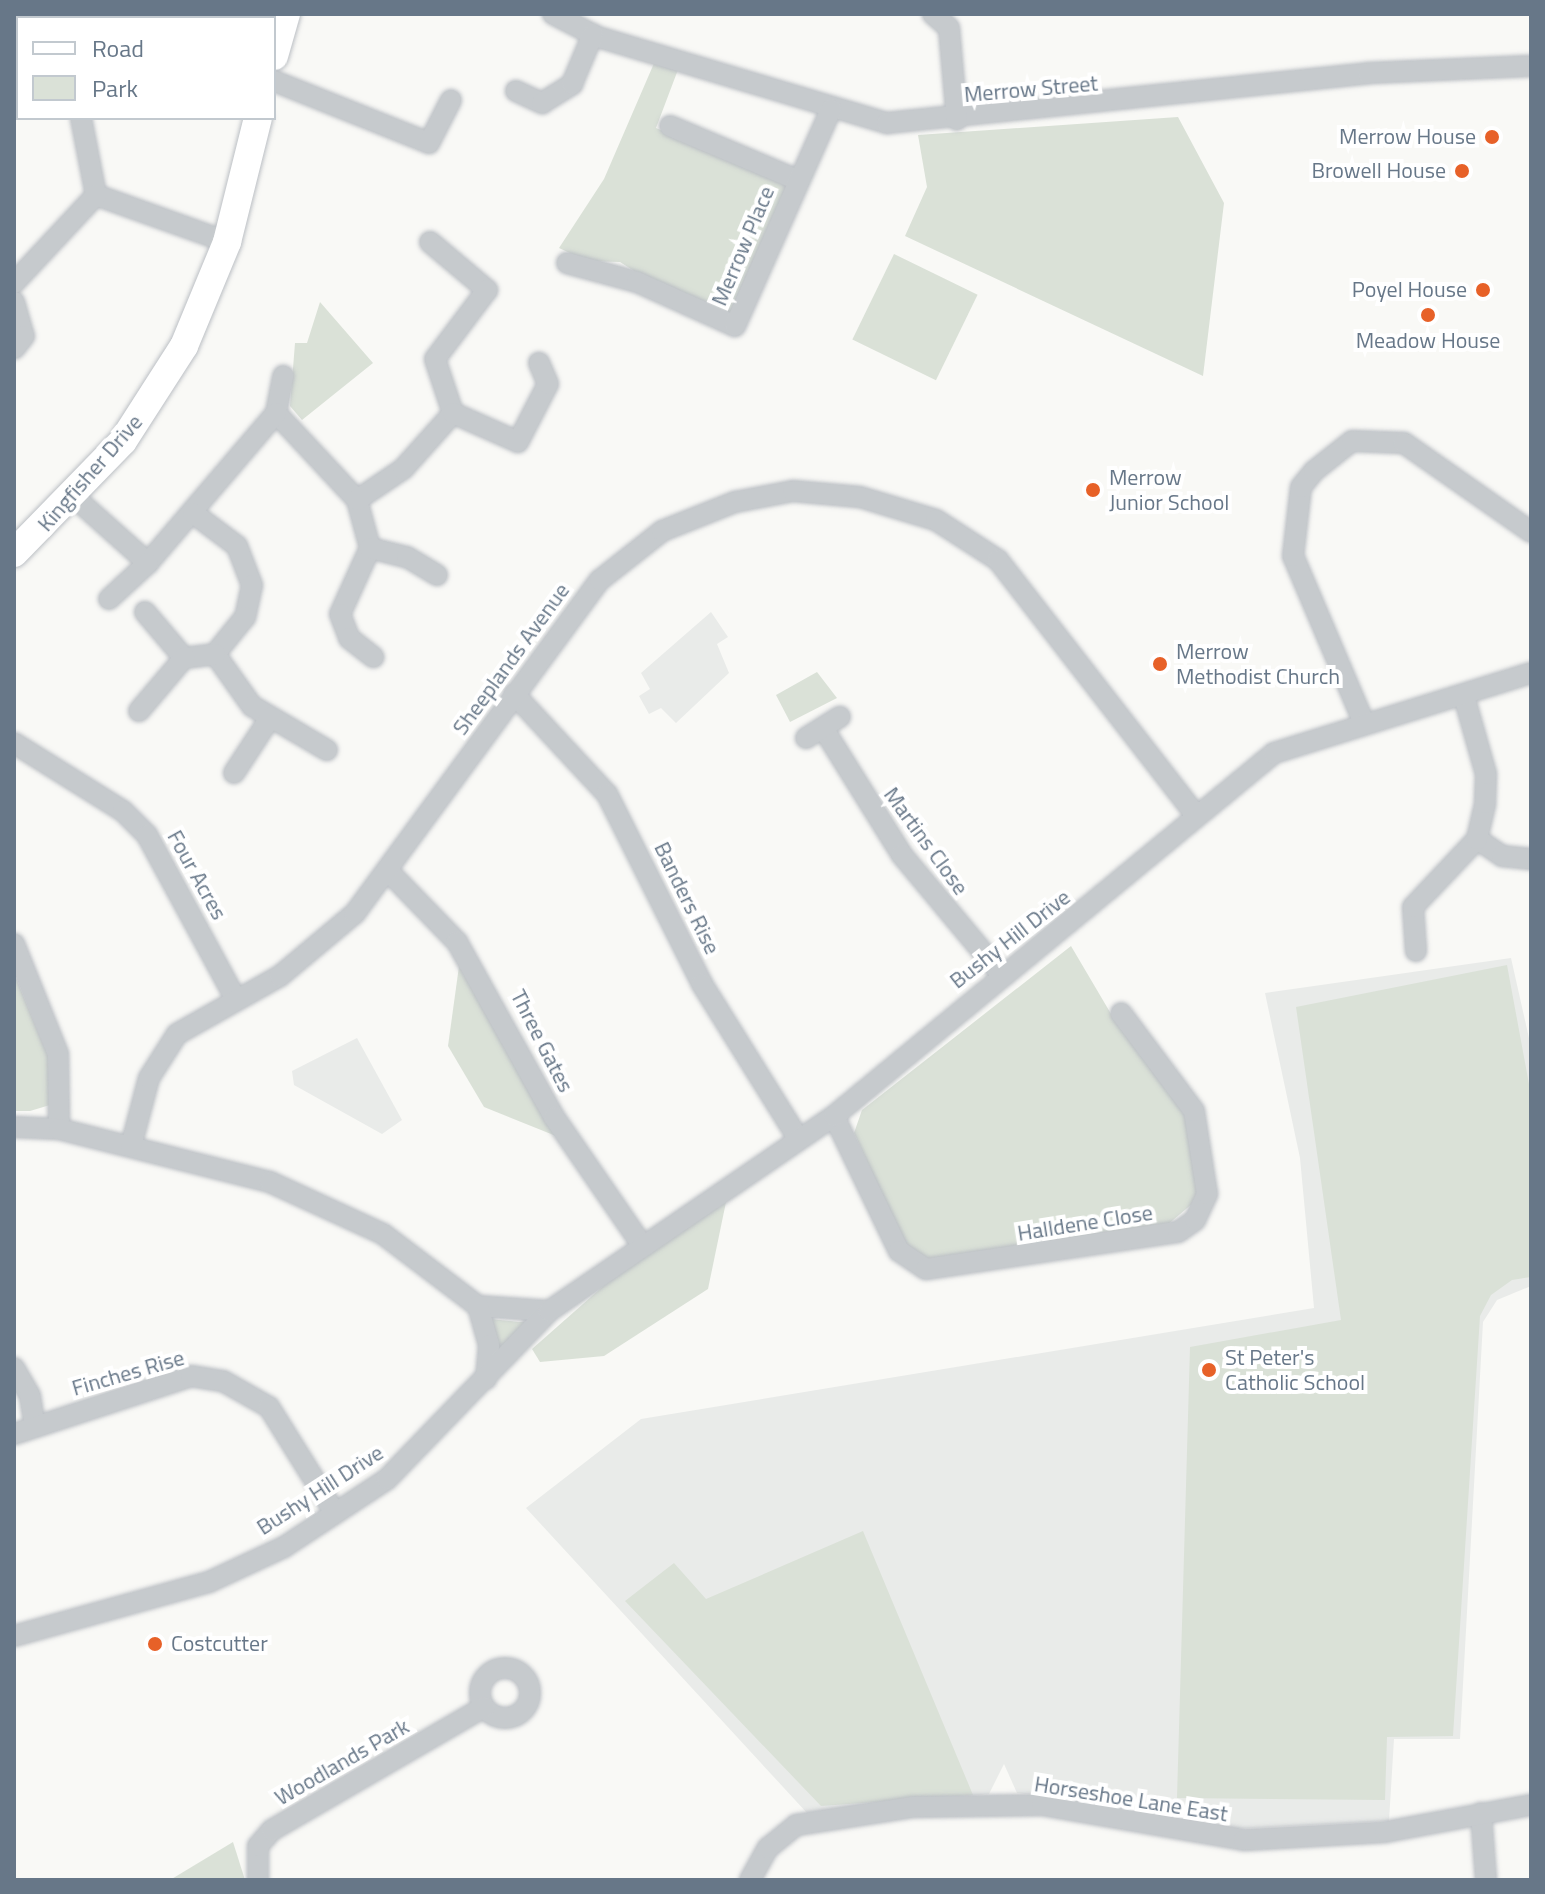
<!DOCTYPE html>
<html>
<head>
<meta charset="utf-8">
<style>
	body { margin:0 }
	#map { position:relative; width:1545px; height:1894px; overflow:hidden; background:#f9f9f6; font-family:"Titillium Web",sans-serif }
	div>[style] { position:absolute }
	.built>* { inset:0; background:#e9ebe9 }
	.green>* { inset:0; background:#dae1d7; transform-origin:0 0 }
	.roads { filter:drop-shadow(0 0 2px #bbbfc4) drop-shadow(0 0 2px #bbbfc4) }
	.street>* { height:20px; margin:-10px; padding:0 10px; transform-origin:10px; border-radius:10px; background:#c6cacd }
	.street>.ring { margin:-10px; padding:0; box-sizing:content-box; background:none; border:20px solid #c6cacd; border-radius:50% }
	.secondary>* { height:28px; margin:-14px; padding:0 14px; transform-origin:14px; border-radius:14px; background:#fff }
	.dots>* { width:22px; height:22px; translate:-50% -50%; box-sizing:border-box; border:4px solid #fff; border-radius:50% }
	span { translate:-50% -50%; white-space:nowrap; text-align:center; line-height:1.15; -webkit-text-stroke:8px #fff; paint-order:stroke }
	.street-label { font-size:22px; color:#677788 }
	.poi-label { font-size:22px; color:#677788 }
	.right { translate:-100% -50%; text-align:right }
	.left { translate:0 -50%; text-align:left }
	.frame { position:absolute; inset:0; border:16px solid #677788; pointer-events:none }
	.legend { position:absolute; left:16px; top:16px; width:260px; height:104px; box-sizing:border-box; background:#fff; border:2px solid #c2c9cf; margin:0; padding:10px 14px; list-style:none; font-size:24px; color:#677788 }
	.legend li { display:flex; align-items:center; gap:16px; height:40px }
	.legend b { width:40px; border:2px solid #c2c9cf }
</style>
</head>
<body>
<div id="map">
	<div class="built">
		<div style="clip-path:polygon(711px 612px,728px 637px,717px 644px,729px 673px,676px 723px,661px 708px,649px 714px,639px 696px,650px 689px,641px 673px)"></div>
		<div style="clip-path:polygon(1511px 958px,1531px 1047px,1531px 1286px,1497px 1300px,1483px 1322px,1460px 1739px,1394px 1739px,1389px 1821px,1212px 1830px,1131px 1809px,1123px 1792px,1108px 1803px,1017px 1793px,1004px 1764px,989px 1794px,807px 1813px,526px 1508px,641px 1419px,1314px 1308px,1300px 1158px,1265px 993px)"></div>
		<div style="clip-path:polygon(357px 1038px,402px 1120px,382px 1134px,294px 1085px,292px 1071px)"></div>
	</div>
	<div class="green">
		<div style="clip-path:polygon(655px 61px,679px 67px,656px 128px,790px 185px,733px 315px,661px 288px,620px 262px,587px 261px,559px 248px,604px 179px)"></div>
		<div style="clip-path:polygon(1178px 117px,1224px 203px,1203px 376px,905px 236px,927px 187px,918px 135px)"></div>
		<div style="left:894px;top:254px;width:93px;height:95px;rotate:26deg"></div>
		<div style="clip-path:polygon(320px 302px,373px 363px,302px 420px,290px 406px,295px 343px,307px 343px)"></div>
		<div style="clip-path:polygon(817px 672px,837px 698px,790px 722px,776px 695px)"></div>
		<div style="clip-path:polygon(1071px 946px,1117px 1024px,1185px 1105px,1199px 1198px,1166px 1226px,926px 1260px,904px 1242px,854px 1133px,862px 1110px)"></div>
		<div style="clip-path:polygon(460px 959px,556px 1136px,484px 1107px,448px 1046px)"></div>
		<div style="clip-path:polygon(1507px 965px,1531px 1095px,1531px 1277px,1512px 1280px,1491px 1295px,1480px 1316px,1453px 1736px,1387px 1737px,1385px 1800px,1177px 1798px,1190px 1347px,1341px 1320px,1296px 1007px)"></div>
		<div style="clip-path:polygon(14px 973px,52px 1065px,50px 1105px,30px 1111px,14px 1111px)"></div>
		<div style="clip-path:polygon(726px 1202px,708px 1289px,604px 1356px,540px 1362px,532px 1349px,626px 1266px)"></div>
		<div style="clip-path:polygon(490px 1319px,519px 1322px,528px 1322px,495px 1352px)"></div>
		<div style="clip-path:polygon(863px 1531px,973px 1795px,821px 1806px,625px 1601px,674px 1563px,706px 1599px)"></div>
		<div style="clip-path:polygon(233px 1842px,245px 1880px,170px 1880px)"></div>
	</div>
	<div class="roads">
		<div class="street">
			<div style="left:553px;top:14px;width:51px;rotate:27.1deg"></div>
			<div style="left:598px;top:37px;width:302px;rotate:16.6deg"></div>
			<div style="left:887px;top:123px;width:484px;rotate:-5.9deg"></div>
			<div style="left:1368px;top:73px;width:163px;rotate:-2.5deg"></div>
			<div style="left:933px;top:14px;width:21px;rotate:41deg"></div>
			<div style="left:949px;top:28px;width:92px;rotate:85deg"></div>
			<div style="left:274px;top:81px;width:167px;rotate:21.8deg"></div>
			<div style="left:429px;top:143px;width:48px;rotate:-62.9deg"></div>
			<div style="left:516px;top:91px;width:29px;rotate:25deg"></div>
			<div style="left:542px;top:103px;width:36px;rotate:-32deg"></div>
			<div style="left:572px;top:84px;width:54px;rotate:-67.2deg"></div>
			<div style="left:81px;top:118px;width:78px;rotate:79deg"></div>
			<div style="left:96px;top:195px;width:139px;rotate:19.7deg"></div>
			<div style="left:670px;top:126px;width:139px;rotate:22.9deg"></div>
			<div style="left:430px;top:242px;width:75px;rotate:40.1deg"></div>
			<div style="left:487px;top:290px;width:86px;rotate:127deg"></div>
			<div style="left:435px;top:359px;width:57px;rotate:71.6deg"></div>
			<div style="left:567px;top:263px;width:73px;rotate:15.2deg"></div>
			<div style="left:637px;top:282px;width:107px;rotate:24.2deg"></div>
			<div style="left:735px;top:326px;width:237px;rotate:-66.1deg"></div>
			<div style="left:14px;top:283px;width:120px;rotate:-47deg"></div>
			<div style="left:14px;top:302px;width:35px;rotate:74deg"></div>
			<div style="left:24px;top:336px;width:16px;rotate:128deg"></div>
			<div style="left:276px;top:413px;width:119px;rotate:47deg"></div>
			<div style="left:357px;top:500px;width:50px;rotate:74.8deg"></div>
			<div style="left:370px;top:548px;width:72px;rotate:114.4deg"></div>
			<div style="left:340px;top:614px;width:26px;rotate:69deg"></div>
			<div style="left:349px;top:638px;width:31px;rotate:38deg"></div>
			<div style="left:276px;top:413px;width:38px;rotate:-79deg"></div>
			<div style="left:73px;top:496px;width:101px;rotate:41.8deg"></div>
			<div style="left:148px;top:563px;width:197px;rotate:-49.5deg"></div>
			<div style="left:357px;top:500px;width:55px;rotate:-34deg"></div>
			<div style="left:403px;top:469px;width:75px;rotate:-48.2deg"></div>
			<div style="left:453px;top:413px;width:71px;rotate:24deg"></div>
			<div style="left:518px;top:442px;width:65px;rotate:-62.7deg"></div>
			<div style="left:548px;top:384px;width:23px;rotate:-113deg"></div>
			<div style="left:193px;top:513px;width:55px;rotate:36.9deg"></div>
			<div style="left:237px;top:546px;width:42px;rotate:69deg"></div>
			<div style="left:252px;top:585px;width:33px;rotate:102deg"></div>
			<div style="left:245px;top:617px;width:48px;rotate:129deg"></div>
			<div style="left:215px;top:654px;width:64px;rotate:54.6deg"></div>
			<div style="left:252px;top:706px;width:87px;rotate:30.4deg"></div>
			<div style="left:370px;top:548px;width:38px;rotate:14deg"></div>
			<div style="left:407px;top:557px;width:35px;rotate:31deg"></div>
			<div style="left:109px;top:599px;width:53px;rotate:-42.7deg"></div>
			<div style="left:145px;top:612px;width:60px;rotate:49.7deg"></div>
			<div style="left:184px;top:658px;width:31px;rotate:-7deg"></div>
			<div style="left:514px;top:694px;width:137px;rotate:47.1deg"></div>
			<div style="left:607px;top:794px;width:212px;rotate:63.4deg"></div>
			<div style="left:702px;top:984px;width:181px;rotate:58.1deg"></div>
			<div style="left:139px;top:711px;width:70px;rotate:-49.7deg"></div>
			<div style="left:1364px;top:723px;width:181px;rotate:-113deg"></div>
			<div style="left:1293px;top:556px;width:69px;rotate:-83.4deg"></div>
			<div style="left:1301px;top:487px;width:21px;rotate:-51deg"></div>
			<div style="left:1314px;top:471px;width:48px;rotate:-38.3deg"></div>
			<div style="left:1352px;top:441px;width:52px;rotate:2.2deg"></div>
			<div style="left:1404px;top:443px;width:155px;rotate:35deg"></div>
			<div style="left:823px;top:728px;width:150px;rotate:58.1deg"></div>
			<div style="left:902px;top:855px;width:155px;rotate:50.2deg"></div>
			<div style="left:806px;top:738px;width:40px;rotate:-32deg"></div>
			<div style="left:14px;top:743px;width:128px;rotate:32deg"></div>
			<div style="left:123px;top:811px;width:34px;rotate:45deg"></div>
			<div style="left:147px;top:835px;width:185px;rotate:61.6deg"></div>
			<div style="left:234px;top:773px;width:66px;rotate:-56.8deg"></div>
			<div style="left:1477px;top:839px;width:30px;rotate:34deg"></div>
			<div style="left:1502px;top:856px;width:29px;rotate:6deg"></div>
			<div style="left:389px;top:872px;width:98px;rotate:45.8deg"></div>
			<div style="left:457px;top:942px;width:200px;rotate:61deg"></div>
			<div style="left:554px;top:1117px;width:152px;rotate:55.5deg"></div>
			<div style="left:14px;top:944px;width:118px;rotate:68.2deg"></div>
			<div style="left:58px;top:1054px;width:75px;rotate:89.2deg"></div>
			<div style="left:1416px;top:951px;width:44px;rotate:-93.9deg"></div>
			<div style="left:1413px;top:907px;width:93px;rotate:-46.7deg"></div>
			<div style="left:1477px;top:839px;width:37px;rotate:-77deg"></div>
			<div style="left:1485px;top:803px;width:29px;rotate:-88deg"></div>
			<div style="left:1486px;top:774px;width:81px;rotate:-105.8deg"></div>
			<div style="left:834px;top:1116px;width:150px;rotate:64.3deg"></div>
			<div style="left:899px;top:1251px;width:32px;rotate:34deg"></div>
			<div style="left:926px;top:1269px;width:255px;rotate:-8.4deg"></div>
			<div style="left:1178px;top:1232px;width:21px;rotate:-35deg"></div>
			<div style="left:1195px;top:1220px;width:29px;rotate:-65deg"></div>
			<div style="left:1207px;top:1194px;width:84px;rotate:-98.9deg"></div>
			<div style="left:1194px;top:1111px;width:122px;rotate:-126.7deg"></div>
			<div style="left:14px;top:1127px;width:45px;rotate:2.5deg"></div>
			<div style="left:59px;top:1129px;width:218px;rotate:14.1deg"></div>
			<div style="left:270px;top:1182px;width:124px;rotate:24.7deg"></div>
			<div style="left:383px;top:1234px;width:119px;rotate:37.2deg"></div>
			<div style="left:478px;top:1306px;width:71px;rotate:4deg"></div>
			<div style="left:131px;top:1146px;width:70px;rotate:-75.2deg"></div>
			<div style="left:149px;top:1078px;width:52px;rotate:-57.5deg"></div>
			<div style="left:177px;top:1034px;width:118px;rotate:-29.4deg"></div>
			<div style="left:280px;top:976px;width:98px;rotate:-40deg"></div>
			<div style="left:355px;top:913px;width:413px;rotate:-53.7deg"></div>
			<div style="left:600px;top:580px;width:79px;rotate:-38.3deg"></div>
			<div style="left:662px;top:531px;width:79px;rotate:-21.7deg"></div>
			<div style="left:735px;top:502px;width:59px;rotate:-10.7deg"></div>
			<div style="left:793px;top:491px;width:67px;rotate:5.1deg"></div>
			<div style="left:860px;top:497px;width:79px;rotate:16.8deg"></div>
			<div style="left:936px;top:520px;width:74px;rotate:32.8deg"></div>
			<div style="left:998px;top:560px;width:321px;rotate:52.2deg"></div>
			<div style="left:478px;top:1306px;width:41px;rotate:74.2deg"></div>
			<div style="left:489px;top:1345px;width:34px;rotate:95deg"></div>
			<div style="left:14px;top:1368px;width:32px;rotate:60deg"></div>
			<div style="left:30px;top:1396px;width:31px;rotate:81deg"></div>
			<div style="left:14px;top:1434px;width:186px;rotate:-18.1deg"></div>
			<div style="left:191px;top:1376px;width:32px;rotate:9deg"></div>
			<div style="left:223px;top:1381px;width:53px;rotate:29.5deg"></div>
			<div style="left:269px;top:1407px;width:125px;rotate:58.1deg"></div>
			<div style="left:14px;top:1636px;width:202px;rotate:-15.5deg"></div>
			<div style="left:209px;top:1582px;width:83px;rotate:-25deg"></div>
			<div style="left:284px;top:1547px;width:123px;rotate:-33.4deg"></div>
			<div style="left:387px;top:1479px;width:233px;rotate:-46deg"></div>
			<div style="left:549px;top:1311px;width:345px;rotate:-34.4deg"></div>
			<div style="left:834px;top:1116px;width:570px;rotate:-39.52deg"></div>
			<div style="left:1274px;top:753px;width:269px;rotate:-17.3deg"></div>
			<div class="ring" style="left:480px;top:1668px;width:30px;height:30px"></div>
			<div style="left:1481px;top:1813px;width:67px;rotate:85.7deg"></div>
			<div style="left:258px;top:1880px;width:34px;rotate:-90deg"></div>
			<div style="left:258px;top:1846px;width:21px;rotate:-49deg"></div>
			<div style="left:272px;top:1830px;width:245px;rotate:-30.1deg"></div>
			<div style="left:750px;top:1880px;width:37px;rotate:-61deg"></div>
			<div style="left:768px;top:1848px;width:36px;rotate:-39deg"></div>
			<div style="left:796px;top:1825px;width:117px;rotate:-8.8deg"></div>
			<div style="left:912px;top:1807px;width:130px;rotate:-0.9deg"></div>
			<div style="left:1042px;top:1805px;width:205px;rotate:9.8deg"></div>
			<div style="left:1244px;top:1840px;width:141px;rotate:-3.2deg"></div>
			<div style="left:1385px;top:1832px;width:148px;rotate:-10.5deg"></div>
		</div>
		<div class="secondary">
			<div style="left:274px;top:56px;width:44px;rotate:-74.1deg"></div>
			<div style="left:14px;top:553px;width:156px;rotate:-45.8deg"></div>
			<div style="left:123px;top:441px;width:113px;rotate:-57.3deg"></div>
			<div style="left:184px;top:346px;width:113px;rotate:-67.5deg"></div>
			<div style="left:227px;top:242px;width:128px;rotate:-76deg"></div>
		</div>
	</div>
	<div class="dots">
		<div style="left:1492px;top:137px;background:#e76128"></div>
		<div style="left:1462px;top:171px;background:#e76128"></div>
		<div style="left:1483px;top:290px;background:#e76128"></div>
		<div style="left:1428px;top:315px;background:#e76128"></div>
		<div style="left:1093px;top:490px;background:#e76128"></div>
		<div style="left:1160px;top:664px;background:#e76128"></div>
		<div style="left:1209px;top:1370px;background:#e76128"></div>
		<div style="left:155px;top:1644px;background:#e76128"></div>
	</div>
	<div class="street-label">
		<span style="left:1031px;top:89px;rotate:-5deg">Merrow Street</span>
		<span style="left:743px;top:246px;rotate:-67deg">Merrow Place</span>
		<span style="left:90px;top:473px;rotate:-49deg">Kingfisher Drive</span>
		<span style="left:511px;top:659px;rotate:-54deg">Sheeplands Avenue</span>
		<span style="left:926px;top:841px;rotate:54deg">Martins Close</span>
		<span style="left:197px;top:875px;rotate:61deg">Four Acres</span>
		<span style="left:687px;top:898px;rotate:64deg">Banders Rise</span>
		<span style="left:1010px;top:939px;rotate:-38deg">Bushy Hill Drive</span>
		<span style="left:542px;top:1041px;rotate:63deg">Three Gates</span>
		<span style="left:1085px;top:1223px;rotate:-9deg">Halldene Close</span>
		<span style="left:128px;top:1373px;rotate:-16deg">Finches Rise</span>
		<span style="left:320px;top:1490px;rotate:-33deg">Bushy Hill Drive</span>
		<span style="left:342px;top:1762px;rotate:-30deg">Woodlands Park</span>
		<span style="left:1131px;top:1799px;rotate:9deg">Horseshoe Lane East</span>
	</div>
	<div class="poi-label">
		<span class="right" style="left:1476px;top:137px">Merrow House</span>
		<span class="right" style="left:1446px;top:171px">Browell House</span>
		<span class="right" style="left:1467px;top:290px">Poyel House</span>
		<span style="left:1428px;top:341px">Meadow House</span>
		<span class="left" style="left:1109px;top:490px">Merrow<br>Junior School</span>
		<span class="left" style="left:1176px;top:664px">Merrow<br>Methodist Church</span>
		<span class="left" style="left:1225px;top:1370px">St Peter's<br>Catholic School</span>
		<span class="left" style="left:171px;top:1644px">Costcutter</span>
	</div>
	<div class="frame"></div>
	<ul class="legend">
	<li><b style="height:10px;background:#fff"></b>Road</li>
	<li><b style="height:22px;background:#dae1d7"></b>Park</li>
	</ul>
</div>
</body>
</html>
